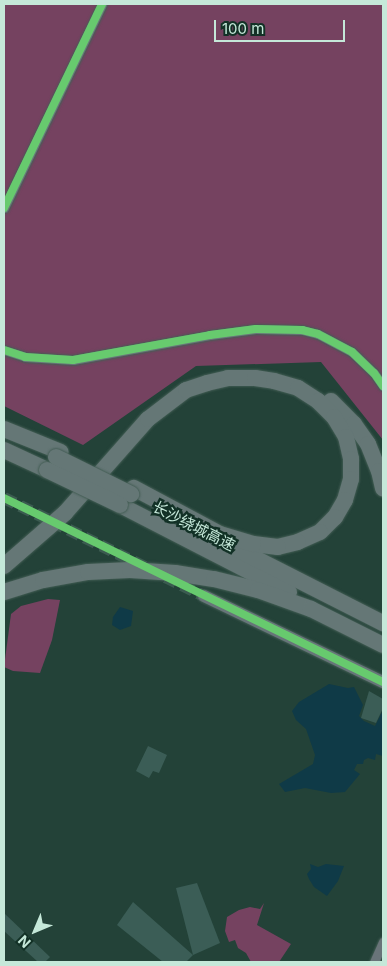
<!DOCTYPE html>
<html>
<head>
<meta charset="utf-8">
<style>
	body { margin:0 }
	#map { position:relative; width:387px; height:966px; overflow:hidden; background:#234238; font-family:Inter,"Noto Sans SC",sans-serif }
	div>[style] { position:absolute }
	.green>* { inset:0; background:#754260 }
	.water>* { inset:0; background:#0f3a47 }
	.building>* { inset:0; background:#3b5d56 }
	.secondary-tunnel>* { height:12px; margin-top:-6px; transform-origin:0; background:repeating-linear-gradient(90deg,#3b5b50 0 12px,transparent 0 18px) }
	.roads { filter:drop-shadow(0 0 1px #435d54) drop-shadow(0 0 1px #435d54) }
	.street>* { height:9px; margin:-4.5px; padding:0 4.5px; transform-origin:4.5px; border-radius:4.5px; background:#697479 }
	.secondary>* { height:12px; margin:-6px; padding:0 6px; transform-origin:6px; border-radius:6px; background:#677579 }
	.highway>* { height:16px; margin:-8px; padding:0 8px; transform-origin:8px; border-radius:8px; background:#657776 }
	.bridges { filter:drop-shadow(0 0 1px #435d54) drop-shadow(0 0 1px #435d54) }
	.highway-bridge>* { height:16px; margin:-8px; padding:0 8px; transform-origin:8px; border-radius:8px; background:#657776 }
	.cycleway>* { height:8px; margin:-4px; padding:0 4px; transform-origin:4px; border-radius:4px; background:#67ca6e }
	span { translate:-50% -50%; white-space:nowrap; text-align:center; line-height:1.15; -webkit-text-stroke:5px #123126; paint-order:stroke }
	.street-label { font-size:15px; color:#c5e8d9 }
	.frame { position:absolute; inset:0; border:5px solid #c5e8d9; pointer-events:none }
	.north { position:absolute; left:10px; top:906px; width:50px; height:50px; -webkit-text-stroke:4px #123126; paint-order:stroke; rotate:225deg; font-size:14px; font-weight:700; line-height:20px; text-align:center; color:#c5e8d9 }
	.north::after { content:''; display:block; margin:auto; width:18px; height:22px; background:#c5e8d9; clip-path:polygon(50% 0,100% 100%,50% 72%,0 100%) }
	.scale { position:absolute; left:214px; top:20px; width:131px; height:22px; box-sizing:border-box; border:2px solid #c5e8d9; border-top:0; padding-left:6px; font-size:15px; line-height:18px; white-space:nowrap; color:#c5e8d9; -webkit-text-stroke:4px #123126; paint-order:stroke }
</style>
</head>
<body>
<div id="map">
	<div class="green">
		<div style="clip-path:polygon(4px 4px,383px 4px,383px 440px,321px 362px,196px 366px,83px 445px,4px 406px)"></div>
		<div style="clip-path:polygon(48px 599px,60px 600px,52px 640px,40px 673px,13px 671px,4px 667px,11px 614px,21px 606px)"></div>
		<div style="clip-path:polygon(264px 903px,257px 925px,291px 944px,279px 962px,251px 962px,246px 953px,238px 948px,235px 940px,229px 942px,225px 931px,227px 917px,239px 910px,250px 907px,260px 909px)"></div>
	</div>
	<div class="water">
		<div style="clip-path:polygon(120px 607px,133px 611px,131px 626px,120px 630px,112px 625px,113px 617px)"></div>
		<div style="clip-path:polygon(329px 684px,348px 688px,354px 687px,363px 705px,359px 716px,364px 721px,375px 726px,383px 710px,383px 756px,376px 754px,375px 760px,368px 758px,364px 760px,363px 764px,357px 764px,354px 770px,360px 774px,345px 792px,331px 793px,305px 788px,285px 792px,279px 784px,313px 764px,315px 755px,306px 729px,296px 720px,292px 711px,299px 702px)"></div>
		<div style="clip-path:polygon(310px 864px,318px 867px,326px 864px,344px 866px,338px 881px,327px 896px,314px 887px,309px 879px,307px 874px,311px 869px)"></div>
	</div>
	<div class="building">
		<div style="clip-path:polygon(369px 691px,383px 699px,383px 708px,376px 723px,361px 718px)"></div>
		<div style="clip-path:polygon(148px 746px,167px 755px,159px 773px,153px 771px,149px 778px,136px 771px)"></div>
		<div style="clip-path:polygon(197px 883px,220px 943px,193px 955px,176px 888px)"></div>
		<div style="clip-path:polygon(133px 902px,193px 955px,186px 962px,163px 962px,117px 925px)"></div>
		<div style="clip-path:polygon(4px 913px,50px 957px,45px 962px,38px 962px,4px 931px)"></div>
	</div>
	<div class="secondary-tunnel">
		<div style="left:4px;top:498px;width:223px;rotate:26.1deg"></div>
	</div>
	<div class="roads">
		<div class="street">
			<div style="left:4px;top:208px;width:226px;rotate:-64.3deg"></div>
			<div style="left:4px;top:350px;width:22px;rotate:18deg"></div>
			<div style="left:25px;top:357px;width:48px;rotate:3.6deg"></div>
			<div style="left:73px;top:360px;width:139px;rotate:-10.3deg"></div>
			<div style="left:210px;top:335px;width:46px;rotate:-7.4deg"></div>
			<div style="left:256px;top:329px;width:46px;rotate:1.2deg"></div>
			<div style="left:302px;top:330px;width:16px;rotate:14deg"></div>
			<div style="left:318px;top:334px;width:38px;rotate:28deg"></div>
			<div style="left:352px;top:352px;width:30px;rotate:44deg"></div>
			<div style="left:374px;top:373px;width:16px;rotate:55deg"></div>
			<div style="left:374px;top:962px;width:22px;rotate:-66deg"></div>
		</div>
		<div class="secondary">
			<div style="left:204px;top:596px;width:199px;rotate:25.7deg"></div>
		</div>
		<div class="highway">
			<div style="left:331px;top:401px;width:33px;rotate:45deg"></div>
			<div style="left:354px;top:424px;width:24px;rotate:55deg"></div>
			<div style="left:368px;top:444px;width:29px;rotate:68deg"></div>
			<div style="left:379px;top:471px;width:18px;rotate:77deg"></div>
			<div style="left:4px;top:429px;width:61px;rotate:22deg"></div>
			<div style="left:4px;top:450px;width:47px;rotate:24.9deg"></div>
			<div style="left:120px;top:505px;width:190px;rotate:27.2deg"></div>
			<div style="left:229px;top:545px;width:173px;rotate:26.9deg"></div>
			<div style="left:4px;top:566px;width:81px;rotate:-41deg"></div>
			<div style="left:65px;top:513px;width:125px;rotate:-48.6deg"></div>
			<div style="left:148px;top:419px;width:48px;rotate:-37.3deg"></div>
			<div style="left:186px;top:390px;width:22px;rotate:-18deg"></div>
			<div style="left:207px;top:383px;width:22px;rotate:-13deg"></div>
			<div style="left:228px;top:378px;width:27px"></div>
			<div style="left:255px;top:378px;width:19px;rotate:9deg"></div>
			<div style="left:274px;top:381px;width:25px;rotate:16deg"></div>
			<div style="left:298px;top:388px;width:24px;rotate:33deg"></div>
			<div style="left:318px;top:401px;width:23px;rotate:45deg"></div>
			<div style="left:334px;top:417px;width:23px;rotate:59deg"></div>
			<div style="left:346px;top:437px;width:23px;rotate:77deg"></div>
			<div style="left:351px;top:459px;width:20px;rotate:90deg"></div>
			<div style="left:351px;top:479px;width:22px;rotate:106deg"></div>
			<div style="left:345px;top:500px;width:20px;rotate:120deg"></div>
			<div style="left:335px;top:517px;width:21px;rotate:135deg"></div>
			<div style="left:320px;top:532px;width:24px;rotate:156deg"></div>
			<div style="left:298px;top:542px;width:21px;rotate:166deg"></div>
			<div style="left:278px;top:547px;width:25px;rotate:-173deg"></div>
			<div style="left:253px;top:544px;width:34px;rotate:-163deg"></div>
			<div style="left:220px;top:534px;width:98px;rotate:-151.9deg"></div>
			<div style="left:4px;top:592px;width:41px;rotate:-17.1deg"></div>
			<div style="left:43px;top:580px;width:46px;rotate:-10.1deg"></div>
			<div style="left:88px;top:572px;width:42px;rotate:-2.7deg"></div>
			<div style="left:130px;top:570px;width:45px;rotate:3.8deg"></div>
			<div style="left:175px;top:573px;width:39px;rotate:9deg"></div>
			<div style="left:214px;top:579px;width:45px;rotate:14deg"></div>
			<div style="left:258px;top:590px;width:56px;rotate:19.7deg"></div>
			<div style="left:311px;top:609px;width:80px;rotate:26.6deg"></div>
		</div>
	</div>
	<div class="bridges">
		<div class="highway-bridge">
			<div style="left:56px;top:457px;width:84px;rotate:26.3deg"></div>
			<div style="left:47px;top:470px;width:81px;rotate:25.6deg"></div>
		</div>
	</div>
	<div class="cycleway">
		<div style="left:4px;top:208px;width:226px;rotate:-64.3deg"></div>
		<div style="left:4px;top:350px;width:22px;rotate:18deg"></div>
		<div style="left:25px;top:357px;width:48px;rotate:3.6deg"></div>
		<div style="left:73px;top:360px;width:139px;rotate:-10.3deg"></div>
		<div style="left:210px;top:335px;width:46px;rotate:-7.4deg"></div>
		<div style="left:256px;top:329px;width:46px;rotate:1.2deg"></div>
		<div style="left:302px;top:330px;width:16px;rotate:14deg"></div>
		<div style="left:318px;top:334px;width:38px;rotate:28deg"></div>
		<div style="left:352px;top:352px;width:30px;rotate:44deg"></div>
		<div style="left:374px;top:373px;width:16px;rotate:55deg"></div>
		<div style="left:4px;top:498px;width:421px;rotate:25.9deg"></div>
	</div>
	<div class="street-label">
		<span style="left:194px;top:526px;rotate:27deg">长沙绕城高速</span>
	</div>
	<div class="frame"></div>
	<div class="north">N</div>
	<div class="scale">100 m</div>
</div>
</body>
</html>
